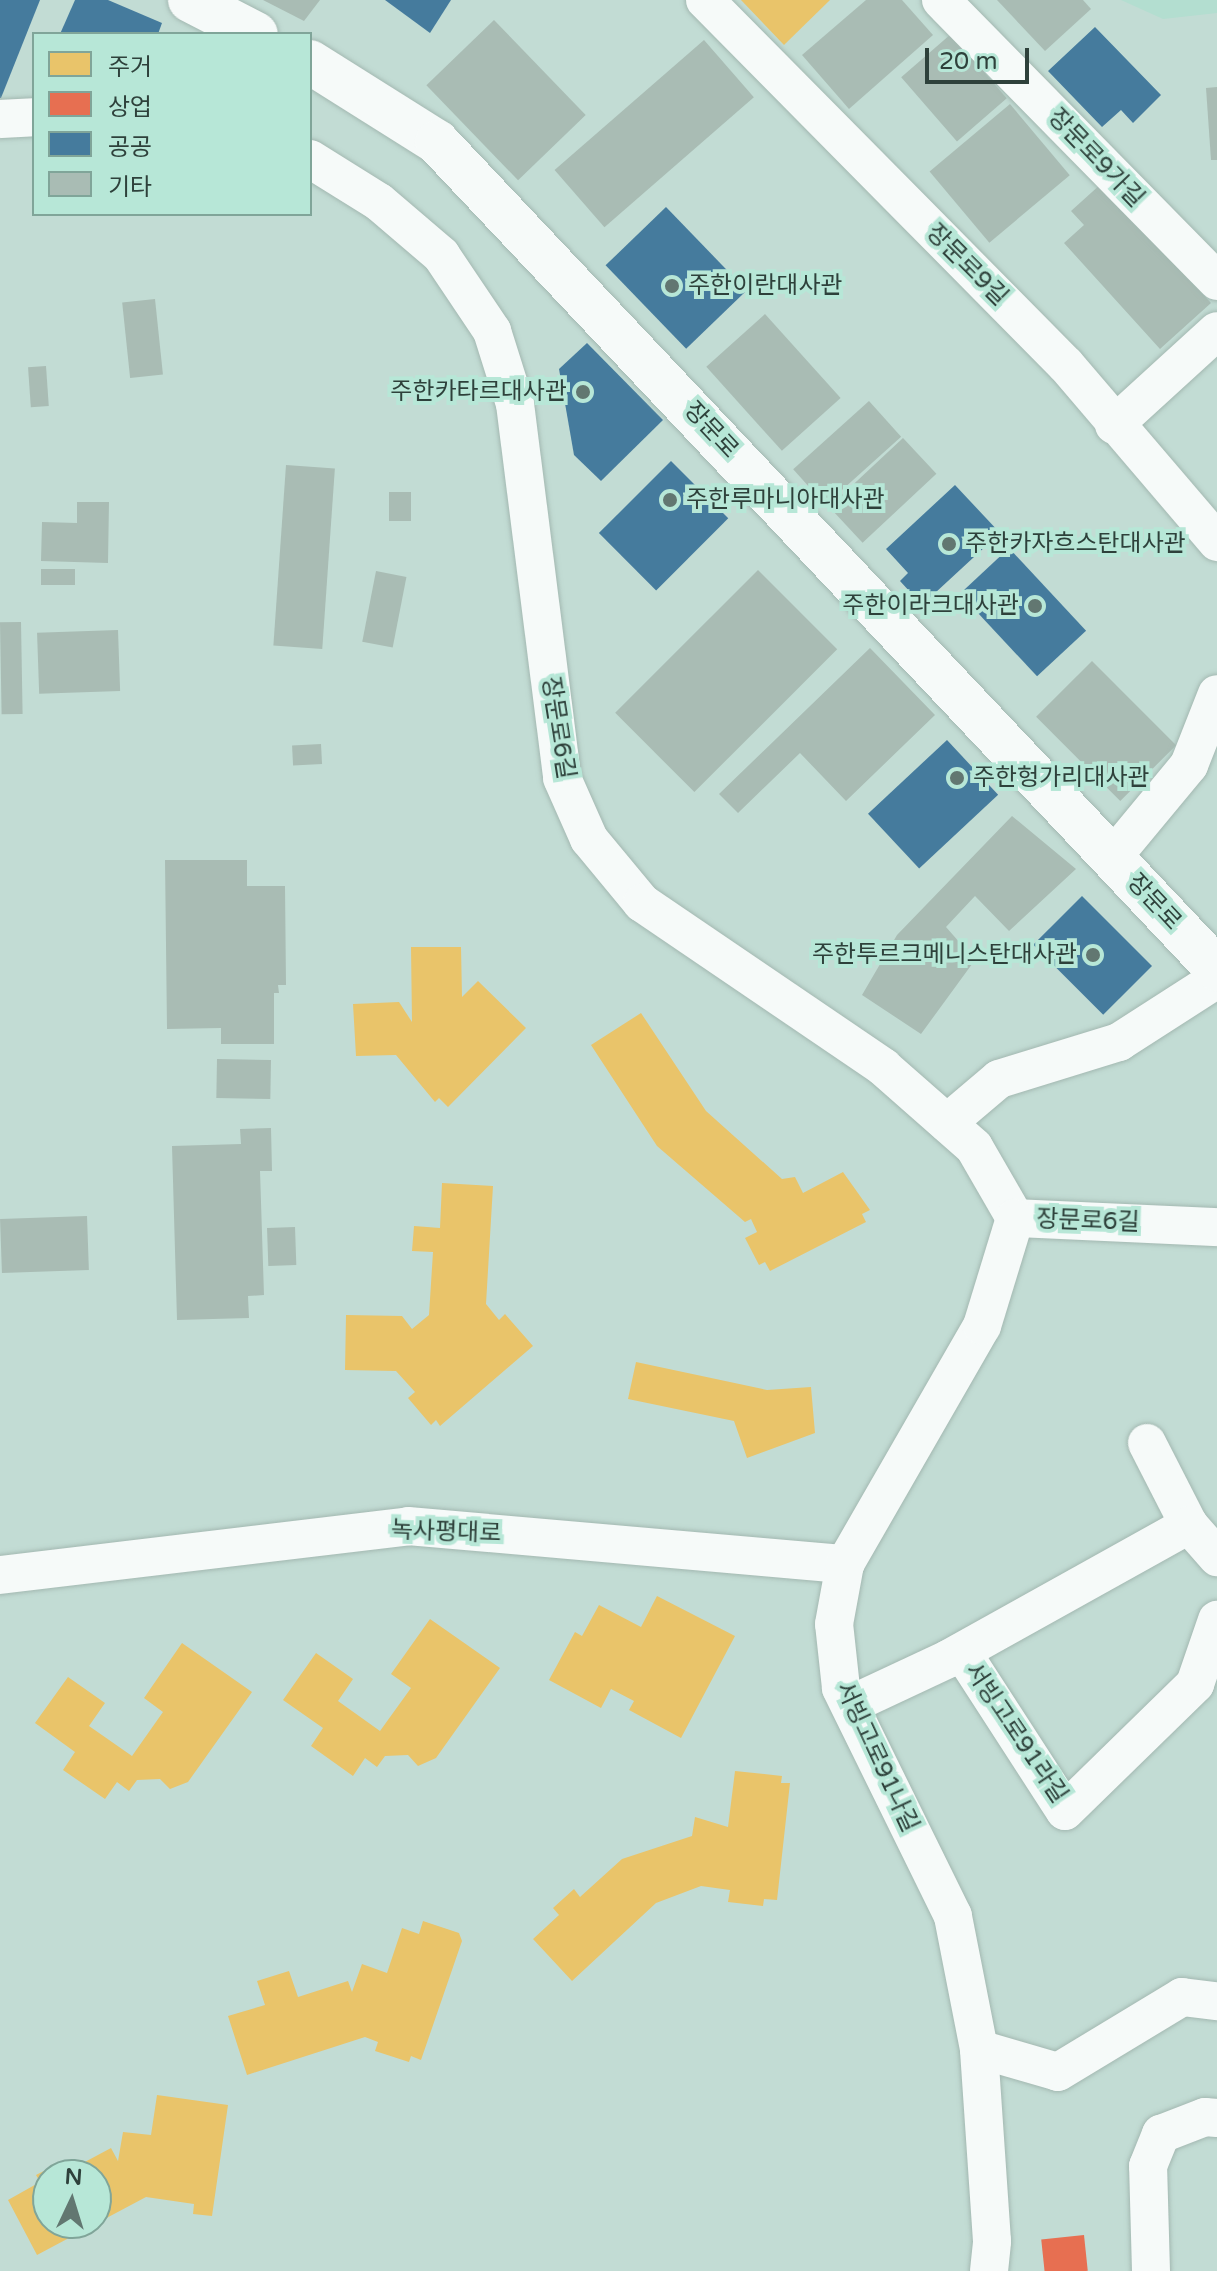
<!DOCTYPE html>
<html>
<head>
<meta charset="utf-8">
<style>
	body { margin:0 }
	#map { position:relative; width:1217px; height:2271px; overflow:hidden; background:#c2dcd4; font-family:"Varela Round","Noto Sans KR",sans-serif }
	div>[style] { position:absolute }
	.built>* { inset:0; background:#b3ded0 }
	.homes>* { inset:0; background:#e9c46a }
	.shops>* { inset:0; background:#e76f51; transform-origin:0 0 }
	.public>* { inset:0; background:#457b9d; transform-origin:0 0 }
	.building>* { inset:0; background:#a9bcb4; transform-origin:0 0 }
	.roads { filter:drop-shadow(0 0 2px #a3b8b1) drop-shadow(0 0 2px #a3b8b1) }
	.minor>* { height:38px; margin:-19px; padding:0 19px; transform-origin:19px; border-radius:19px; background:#f6faf9 }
	.tertiary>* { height:44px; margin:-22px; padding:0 22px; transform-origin:22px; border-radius:22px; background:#f6faf9 }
	.dots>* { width:22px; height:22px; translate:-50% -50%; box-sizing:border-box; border:4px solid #b7e7d7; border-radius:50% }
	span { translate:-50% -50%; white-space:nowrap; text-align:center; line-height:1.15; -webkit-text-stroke:8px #b7e7d7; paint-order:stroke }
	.street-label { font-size:24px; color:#2e413b }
	.poi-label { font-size:24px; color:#2e413b }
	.left { translate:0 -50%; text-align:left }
	.right { translate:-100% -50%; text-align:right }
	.legend { position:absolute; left:32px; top:32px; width:280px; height:184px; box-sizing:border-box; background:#b7e7d7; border:2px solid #80a599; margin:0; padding:10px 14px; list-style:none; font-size:24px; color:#2e413b }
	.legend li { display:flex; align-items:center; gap:16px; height:40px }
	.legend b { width:40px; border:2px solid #80a599 }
	.north { position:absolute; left:32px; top:2159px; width:80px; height:80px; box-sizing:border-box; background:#b7e7d7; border:2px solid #80a599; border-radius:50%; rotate:4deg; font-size:22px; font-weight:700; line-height:32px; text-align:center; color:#2e413b }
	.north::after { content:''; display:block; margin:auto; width:28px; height:36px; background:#627771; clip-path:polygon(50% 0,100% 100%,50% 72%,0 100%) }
	.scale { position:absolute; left:925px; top:48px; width:104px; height:36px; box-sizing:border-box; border:4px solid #2e413b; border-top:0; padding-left:10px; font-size:24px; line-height:28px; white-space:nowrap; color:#2e413b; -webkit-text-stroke:6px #b7e7d7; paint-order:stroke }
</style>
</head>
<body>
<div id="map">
	<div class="built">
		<div style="clip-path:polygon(1121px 0,1217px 0,1217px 13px,1163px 19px)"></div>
	</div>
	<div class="homes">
		<div style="clip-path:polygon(741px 0,830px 0,784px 45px)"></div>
		<div style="clip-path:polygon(411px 947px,461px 947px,462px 997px,478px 981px,526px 1028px,448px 1107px,439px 1098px,435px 1102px,396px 1055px,356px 1056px,353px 1004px,399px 1002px,412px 1022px)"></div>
		<div style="clip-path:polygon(641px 1013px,706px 1111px,782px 1179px,795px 1177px,803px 1193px,843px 1172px,870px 1210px,862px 1214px,866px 1222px,770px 1271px,765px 1262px,759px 1265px,745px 1238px,757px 1232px,751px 1219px,745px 1222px,657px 1146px,591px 1045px)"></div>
		<div style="clip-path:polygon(442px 1183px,493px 1186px,486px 1304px,499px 1320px,505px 1314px,533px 1346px,440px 1426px,436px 1420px,431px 1425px,408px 1398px,415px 1392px,396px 1371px,345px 1370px,346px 1315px,402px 1316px,412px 1329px,429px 1315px,433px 1252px,412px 1251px,414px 1226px,440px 1228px)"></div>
		<div style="clip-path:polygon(636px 1362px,767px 1390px,811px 1387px,815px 1433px,747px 1458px,734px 1421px,628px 1399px)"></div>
		<div style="clip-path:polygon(657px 1596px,735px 1636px,681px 1738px,629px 1710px,634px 1701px,611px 1689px,601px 1708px,549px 1680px,575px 1632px,582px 1636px,599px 1605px,641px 1627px)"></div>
		<div style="clip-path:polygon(430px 1619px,500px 1668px,436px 1758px,418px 1766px,408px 1755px,385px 1756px,377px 1767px,365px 1758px,353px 1776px,311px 1746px,323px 1728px,283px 1700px,316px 1653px,353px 1679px,338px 1701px,380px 1731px,411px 1688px,391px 1674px)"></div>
		<div style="clip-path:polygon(182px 1643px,252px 1692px,188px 1782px,170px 1789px,160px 1779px,137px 1780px,129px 1791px,117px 1782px,105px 1799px,63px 1770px,75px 1752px,35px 1723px,68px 1677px,105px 1703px,89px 1726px,132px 1756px,163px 1712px,144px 1698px)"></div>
		<div style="clip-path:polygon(735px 1771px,782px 1776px,781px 1783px,790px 1783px,777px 1900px,764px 1899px,763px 1906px,728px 1902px,730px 1890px,701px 1886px,656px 1903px,572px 1981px,533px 1939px,559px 1915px,553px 1908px,574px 1889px,580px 1897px,622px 1859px,692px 1836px,695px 1817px,728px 1827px)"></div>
		<div style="clip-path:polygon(423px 1921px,459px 1933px,462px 1941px,421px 2060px,411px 2056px,409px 2062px,375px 2051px,378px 2042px,365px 2037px,247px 2075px,228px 2016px,265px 2005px,257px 1981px,289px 1971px,298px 1997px,348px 1981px,352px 1992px,362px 1964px,387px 1973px,402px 1928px,419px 1934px)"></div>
		<div style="clip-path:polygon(evenodd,157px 2095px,228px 2105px,212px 2216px,193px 2214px,194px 2204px,146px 2197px,37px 2255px,8px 2200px,40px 2182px,36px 2175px,63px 2161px,68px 2171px,111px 2148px,118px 2161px,123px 2132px,151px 2135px,157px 2095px,48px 2175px,96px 2175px,96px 2223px,48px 2223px,48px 2175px)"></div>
	</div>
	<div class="shops">
		<div style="left:1084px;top:2235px;width:36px;height:43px;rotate:84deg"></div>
	</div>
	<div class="public">
		<div style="clip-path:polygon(0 0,40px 0,1px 98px,0 98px)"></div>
		<div style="clip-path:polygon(75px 0,108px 0,162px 23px,158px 34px,60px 34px)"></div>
		<div style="clip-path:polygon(385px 0,451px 0,430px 33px)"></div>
		<div style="clip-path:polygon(1095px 27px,1161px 95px,1133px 123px,1121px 110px,1102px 127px,1048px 71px)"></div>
		<div style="left:666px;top:207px;width:116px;height:84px;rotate:46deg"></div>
		<div style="clip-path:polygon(587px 343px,663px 420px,601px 481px,574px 455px,559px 369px)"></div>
		<div style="left:671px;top:461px;width:81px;height:102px;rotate:45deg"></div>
		<div style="clip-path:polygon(955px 485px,1000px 533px,922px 605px,900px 581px,908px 573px,886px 549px)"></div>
		<div style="left:1009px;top:548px;width:113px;height:67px;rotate:47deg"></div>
		<div style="left:947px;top:740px;width:75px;height:108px;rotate:47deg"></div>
		<div style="left:1082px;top:896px;width:99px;height:69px;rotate:45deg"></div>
	</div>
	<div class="building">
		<div style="clip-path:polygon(263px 0,320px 0,304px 21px)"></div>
		<div style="clip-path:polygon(866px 0,902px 0,933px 35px,849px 109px,802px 55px)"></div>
		<div style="clip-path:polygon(997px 0,1083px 0,1091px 9px,1045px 51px)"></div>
		<div style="left:494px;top:20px;width:132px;height:94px;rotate:46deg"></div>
		<div style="left:951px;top:34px;width:85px;height:66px;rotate:49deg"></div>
		<div style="left:704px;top:40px;width:76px;height:198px;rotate:49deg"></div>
		<div style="clip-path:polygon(1217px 87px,1217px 160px,1211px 160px,1206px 88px)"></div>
		<div style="left:1010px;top:104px;width:93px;height:105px;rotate:50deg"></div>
		<div style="clip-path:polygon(1102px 183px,1211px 303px,1160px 349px,1064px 243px,1084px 225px,1071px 211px)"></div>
		<div style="left:155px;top:299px;width:76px;height:33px;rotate:84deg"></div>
		<div style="left:765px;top:314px;width:113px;height:79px;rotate:48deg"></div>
		<div style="left:46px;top:366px;width:40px;height:18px;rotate:86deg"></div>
		<div style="left:869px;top:401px;width:48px;height:102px;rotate:48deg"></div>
		<div style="left:903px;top:438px;width:49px;height:101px;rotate:47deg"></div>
		<div style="left:286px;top:465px;width:49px;height:181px;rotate:4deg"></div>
		<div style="left:389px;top:492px;width:22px;height:29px"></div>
		<div style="clip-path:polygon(77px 502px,109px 502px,108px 563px,41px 561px,42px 522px,77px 523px)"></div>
		<div style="left:41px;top:569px;width:34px;height:16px"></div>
		<div style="left:758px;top:570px;width:112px;height:202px;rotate:45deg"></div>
		<div style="left:376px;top:571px;width:31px;height:72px;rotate:11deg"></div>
		<div style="left:21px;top:622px;width:92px;height:21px;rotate:89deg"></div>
		<div style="left:118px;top:630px;width:61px;height:81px;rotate:88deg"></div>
		<div style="clip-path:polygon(870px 648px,935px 715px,846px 801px,800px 753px,738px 813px,719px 794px)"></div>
		<div style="left:1092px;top:661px;width:119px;height:79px;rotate:45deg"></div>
		<div style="left:321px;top:744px;width:20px;height:29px;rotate:87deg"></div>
		<div style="clip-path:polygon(1012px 816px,1076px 869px,1009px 931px,975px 896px,946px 927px,975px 960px,921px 1034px,862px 995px,897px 935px)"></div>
		<div style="clip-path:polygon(165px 860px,247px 860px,247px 886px,285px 886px,286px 985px,278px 985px,279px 993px,274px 993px,274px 1044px,221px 1044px,221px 1028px,167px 1029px)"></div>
		<div style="left:217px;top:1059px;width:54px;height:39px;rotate:1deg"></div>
		<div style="clip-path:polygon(271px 1128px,272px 1171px,260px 1171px,264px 1295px,248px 1296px,249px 1318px,177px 1320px,172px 1146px,241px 1144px,240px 1129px)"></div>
		<div style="left:87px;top:1216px;width:54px;height:87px;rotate:88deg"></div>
		<div style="left:295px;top:1227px;width:38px;height:28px;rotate:88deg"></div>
	</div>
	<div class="roads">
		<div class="minor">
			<div style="left:705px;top:0;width:513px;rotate:45.32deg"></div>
			<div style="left:1066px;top:365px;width:233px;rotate:49.5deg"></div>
			<div style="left:941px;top:0;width:394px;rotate:45.5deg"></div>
			<div style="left:0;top:119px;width:34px;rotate:-3deg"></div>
			<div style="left:310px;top:159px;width:81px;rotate:31.9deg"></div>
			<div style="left:379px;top:202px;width:82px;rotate:40.5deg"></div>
			<div style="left:441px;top:255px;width:92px;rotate:56.1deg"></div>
			<div style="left:492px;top:331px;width:77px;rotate:72.5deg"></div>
			<div style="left:515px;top:404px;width:377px;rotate:82.8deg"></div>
			<div style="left:562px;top:778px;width:67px;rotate:66.1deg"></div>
			<div style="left:589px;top:839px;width:83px;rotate:50.4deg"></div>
			<div style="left:642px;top:903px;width:292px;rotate:34.2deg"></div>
			<div style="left:883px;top:1067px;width:121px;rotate:41.3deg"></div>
			<div style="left:974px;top:1147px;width:82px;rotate:60deg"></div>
			<div style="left:1015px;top:1218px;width:202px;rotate:2.6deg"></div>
			<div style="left:1114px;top:425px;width:139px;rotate:-42.4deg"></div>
			<div style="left:1112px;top:858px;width:121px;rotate:-50.4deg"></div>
			<div style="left:1189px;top:765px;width:76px;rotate:-68.5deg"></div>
			<div style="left:947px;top:1123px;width:68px;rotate:-40.2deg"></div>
			<div style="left:999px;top:1079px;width:126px;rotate:-17.1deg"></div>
			<div style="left:1119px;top:1042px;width:117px;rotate:-32.7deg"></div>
			<div style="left:1147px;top:1443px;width:92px;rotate:62.9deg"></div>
			<div style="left:0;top:1575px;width:411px;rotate:-6.8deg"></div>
			<div style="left:408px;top:1526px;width:439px;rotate:5deg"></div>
			<div style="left:962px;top:1652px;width:189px;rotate:57.1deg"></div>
			<div style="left:1065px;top:1811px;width:182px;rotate:-44.3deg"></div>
			<div style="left:1195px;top:1684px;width:68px;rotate:-71deg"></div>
			<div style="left:850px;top:1705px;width:108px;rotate:-25.1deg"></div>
			<div style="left:948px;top:1659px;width:276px;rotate:-29.1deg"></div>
			<div style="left:1189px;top:1525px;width:43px;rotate:48.8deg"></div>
			<div style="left:979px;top:2049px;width:82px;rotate:16.2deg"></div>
			<div style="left:1058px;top:2072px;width:145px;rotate:-31.2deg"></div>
			<div style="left:1182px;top:1997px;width:35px;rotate:7deg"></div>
			<div style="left:989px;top:2271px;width:30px;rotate:-84deg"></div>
			<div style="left:992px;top:2241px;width:192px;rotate:-93.9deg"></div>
			<div style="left:979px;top:2049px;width:136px;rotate:-101.1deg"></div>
			<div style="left:953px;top:1916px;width:254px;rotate:-116.2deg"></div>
			<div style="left:841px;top:1688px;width:64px;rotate:-96.2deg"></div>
			<div style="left:834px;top:1624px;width:61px;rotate:-79.6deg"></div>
			<div style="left:845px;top:1564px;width:275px;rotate:-60.1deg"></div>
			<div style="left:982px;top:1326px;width:113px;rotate:-73deg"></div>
			<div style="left:1151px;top:2271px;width:105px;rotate:-91.6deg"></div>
			<div style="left:1148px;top:2166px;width:35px;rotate:-68deg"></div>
			<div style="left:1161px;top:2134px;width:47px;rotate:-21.1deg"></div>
			<div style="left:1205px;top:2117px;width:12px;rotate:5deg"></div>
		</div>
		<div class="tertiary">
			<div style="left:190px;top:0;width:74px;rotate:27.3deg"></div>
			<div style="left:310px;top:62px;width:150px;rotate:32.2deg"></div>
			<div style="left:437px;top:142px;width:1137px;rotate:46.68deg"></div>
		</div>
	</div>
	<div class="dots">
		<div style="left:672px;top:286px;background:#627771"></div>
		<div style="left:583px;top:392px;background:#627771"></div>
		<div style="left:670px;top:500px;background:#627771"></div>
		<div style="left:949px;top:544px;background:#627771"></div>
		<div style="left:1035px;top:606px;background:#627771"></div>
		<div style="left:957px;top:778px;background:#627771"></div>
		<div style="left:1093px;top:955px;background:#627771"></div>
	</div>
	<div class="street-label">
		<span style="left:1096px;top:158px;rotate:46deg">장문로9가길</span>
		<span style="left:967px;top:265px;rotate:45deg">장문로9길</span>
		<span style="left:711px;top:430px;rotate:47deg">장문로</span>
		<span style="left:558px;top:728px;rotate:81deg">장문로6길</span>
		<span style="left:1154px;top:902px;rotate:47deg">장문로</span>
		<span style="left:1088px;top:1221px;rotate:2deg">장문로6길</span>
		<span style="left:446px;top:1532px;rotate:2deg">녹사평대로</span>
		<span style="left:1016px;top:1733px;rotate:56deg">서빙고로91라길</span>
		<span style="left:877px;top:1757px;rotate:65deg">서빙고로91나길</span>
	</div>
	<div class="poi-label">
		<span class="left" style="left:688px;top:286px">주한이란대사관</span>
		<span class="right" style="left:567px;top:392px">주한카타르대사관</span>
		<span class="left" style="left:686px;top:500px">주한루마니아대사관</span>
		<span class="left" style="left:965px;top:544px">주한카자흐스탄대사관</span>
		<span class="right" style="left:1019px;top:606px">주한이라크대사관</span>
		<span class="left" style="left:973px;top:778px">주한헝가리대사관</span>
		<span class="right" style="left:1077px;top:955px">주한투르크메니스탄대사관</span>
	</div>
	<ul class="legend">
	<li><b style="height:22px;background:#e9c46a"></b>주거</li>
	<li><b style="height:22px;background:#e76f51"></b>상업</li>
	<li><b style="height:22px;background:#457b9d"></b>공공</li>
	<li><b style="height:22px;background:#a9bcb4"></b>기타</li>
	</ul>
	<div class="north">N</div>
	<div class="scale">20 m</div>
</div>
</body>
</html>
